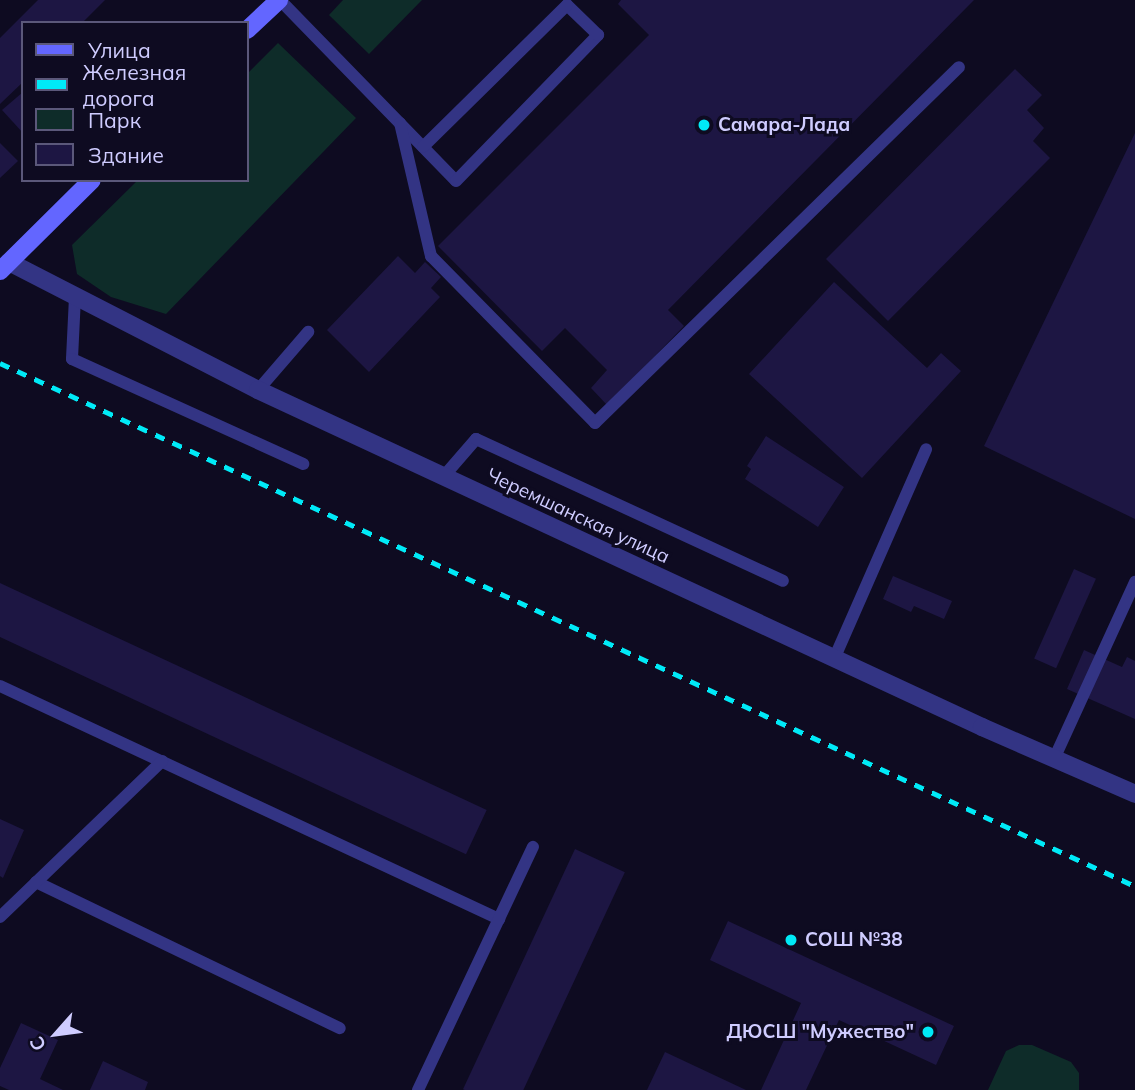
<!DOCTYPE html>
<html>
<head>
<meta charset="utf-8">
<style>
	body { margin:0 }
	#map { position:relative; width:1135px; height:1090px; overflow:hidden; background:#0e0b21; font-family:Mulish,sans-serif }
	div>[style] { position:absolute }
	.green>* { inset:0; background:#0e2c29 }
	.building>* { inset:0; background:#1d1643; transform-origin:0 0 }
	.lane>* { height:12px; margin:-6px; padding:0 6px; transform-origin:6px; border-radius:6px; background:#333484 }
	.street>* { height:18px; margin:-9px; padding:0 9px; transform-origin:9px; border-radius:9px; background:#333484 }
	.secondary>* { height:18px; margin:-9px; padding:0 9px; transform-origin:9px; border-radius:9px; background:#6366ff }
	.rail>* { height:5px; margin-top:-2.5px; transform-origin:0; background:repeating-linear-gradient(90deg,#00eaf7 0 10px,transparent 0 19px) }
	.dots>* { width:19px; height:19px; translate:-50% -50%; box-sizing:border-box; border:4px solid #0e0b21; border-radius:50% }
	span { translate:-50% -50%; white-space:nowrap; text-align:center; line-height:1.15; -webkit-text-stroke:6px #0e0b21; paint-order:stroke }
	.poi-label { font-size:19px; color:#cfccff; font-weight:700 }
	.left { translate:0 -50%; text-align:left }
	.right { translate:-100% -50%; text-align:right }
	.street-label { font-size:19px; color:#cfccff }
	.legend { position:absolute; left:21px; top:21px; width:228px; height:161px; box-sizing:border-box; background:#0e0b21; border:2px solid #5b587a; margin:0; padding:9px 12px; list-style:none; font-size:21px; color:#cfccff }
	.legend li { display:flex; align-items:center; gap:14px; height:35px }
	.legend b { width:35px; border:2px solid #5b587a }
	.north { position:absolute; left:21px; top:999px; width:70px; height:70px; -webkit-text-stroke:5px #0e0b21; paint-order:stroke; rotate:242deg; font-size:19px; font-weight:700; line-height:28px; text-align:center; color:#cfccff }
	.north::after { content:''; display:block; margin:auto; width:24px; height:32px; background:#cfccff; clip-path:polygon(50% 0,100% 100%,50% 72%,0 100%) }
</style>
</head>
<body>
<div id="map">
	<div class="green">
		<div style="clip-path:polygon(343px 0,422px 0,369px 54px,329px 15px)"></div>
		<div style="clip-path:polygon(278px 43px,356px 118px,166px 314px,111px 297px,77px 274px,72px 245px,138px 180px,247px 180px,247px 74px)"></div>
		<div style="clip-path:polygon(1019px 1045px,1032px 1045px,1071px 1062px,1079px 1073px,1079px 1090px,988px 1090px,1006px 1051px)"></div>
	</div>
	<div class="building">
		<div style="clip-path:polygon(38px 0,105px 0,82px 23px,23px 23px,23px 82px,0 104px,0 38px)"></div>
		<div style="clip-path:polygon(621px 0,974px 0,668px 310px,684px 326px,607px 405px,591px 388px,607px 370px,565px 328px,542px 351px,438px 246px,649px 35px,618px 4px)"></div>
		<div style="clip-path:polygon(1015px 69px,1042px 95px,1027px 110px,1044px 128px,1033px 141px,1050px 158px,888px 321px,826px 259px)"></div>
		<div style="clip-path:polygon(23px 92px,23px 133px,2px 110px)"></div>
		<div style="clip-path:polygon(1135px 133px,1135px 519px,984px 446px)"></div>
		<div style="clip-path:polygon(0 143px,18px 161px,0 178px)"></div>
		<div style="clip-path:polygon(398px 256px,415px 273px,425px 262px,441px 277px,431px 288px,440px 297px,369px 372px,327px 330px)"></div>
		<div style="clip-path:polygon(834px 282px,927px 368px,941px 353px,961px 371px,862px 478px,749px 374px)"></div>
		<div style="clip-path:polygon(766px 436px,844px 487px,818px 527px,745px 479px,751px 469px,747px 466px)"></div>
		<div style="left:1074px;top:569px;width:24px;height:98px;rotate:24deg"></div>
		<div style="clip-path:polygon(893px 576px,952px 601px,944px 619px,914px 606px,911px 612px,883px 599px)"></div>
		<div style="left:0;top:583px;width:537px;height:49px;rotate:25deg"></div>
		<div style="clip-path:polygon(1084px 650px,1122px 667px,1127px 657px,1135px 661px,1135px 719px,1067px 689px)"></div>
		<div style="clip-path:polygon(0 819px,24px 830px,3px 878px,0 876px)"></div>
		<div style="left:575px;top:849px;width:55px;height:265px;rotate:25deg"></div>
		<div style="clip-path:polygon(728px 921px,954px 1026px,936px 1065px,839px 1020px,806px 1090px,761px 1090px,801px 1003px,710px 960px)"></div>
		<div style="clip-path:polygon(21px 1023px,58px 1040px,40px 1079px,63px 1090px,9px 1090px,0 1086px,0 1068px)"></div>
		<div style="clip-path:polygon(665px 1052px,746px 1090px,647px 1090px)"></div>
		<div style="clip-path:polygon(103px 1061px,148px 1082px,145px 1090px,90px 1090px)"></div>
	</div>
	<div class="lane">
		<div style="left:280px;top:0;width:252px;rotate:45.8deg"></div>
		<div style="left:456px;top:181px;width:204px;rotate:-45.8deg"></div>
		<div style="left:598px;top:35px;width:43px;rotate:-135.9deg"></div>
		<div style="left:567px;top:5px;width:202px;rotate:135.4deg"></div>
		<div style="left:400px;top:123px;width:137px;rotate:76.9deg"></div>
		<div style="left:431px;top:256px;width:234px;rotate:45.5deg"></div>
		<div style="left:595px;top:423px;width:509px;rotate:-44.36deg"></div>
		<div style="left:75px;top:297px;width:62px;rotate:92.8deg"></div>
		<div style="left:72px;top:359px;width:254px;rotate:24.4deg"></div>
		<div style="left:258px;top:390px;width:77px;rotate:-49.2deg"></div>
		<div style="left:444px;top:476px;width:49px;rotate:-49.1deg"></div>
		<div style="left:476px;top:439px;width:338px;rotate:24.8deg"></div>
		<div style="left:834px;top:659px;width:229px;rotate:-66.3deg"></div>
		<div style="left:0;top:686px;width:551px;rotate:25.03deg"></div>
		<div style="left:1054px;top:759px;width:195px;rotate:-65.4deg"></div>
		<div style="left:36px;top:882px;width:337px;rotate:25.7deg"></div>
		<div style="left:0;top:917px;width:225px;rotate:-43.9deg"></div>
		<div style="left:418px;top:1090px;width:269px;rotate:-64.7deg"></div>
	</div>
	<div class="street">
		<div style="left:9px;top:262px;width:280px;rotate:27.2deg"></div>
		<div style="left:258px;top:390px;width:799px;rotate:24.96deg"></div>
		<div style="left:982px;top:727px;width:167px;rotate:23.6deg"></div>
	</div>
	<div class="secondary">
		<div style="left:247px;top:30px;width:44px;rotate:-43.2deg"></div>
		<div style="left:0;top:271px;width:129px;rotate:-44.7deg"></div>
	</div>
	<div class="rail">
		<div style="left:0;top:363px;width:1250px;rotate:24.74deg"></div>
	</div>
	<div class="dots">
		<div style="left:704px;top:125px;background:#00eaf7"></div>
		<div style="left:791px;top:940px;background:#00eaf7"></div>
		<div style="left:928px;top:1032px;background:#00eaf7"></div>
	</div>
	<div class="poi-label">
		<span class="left" style="left:718px;top:125px">Самара-Лада</span>
		<span class="left" style="left:805px;top:940px">СОШ №38</span>
		<span class="right" style="left:914px;top:1032px">ДЮСШ "Мужество"</span>
	</div>
	<div class="street-label">
		<span style="left:578px;top:516px;rotate:25deg">Черемшанская улица</span>
	</div>
	<ul class="legend">
	<li><b style="height:9px;background:#6366ff"></b>Улица</li>
	<li><b style="height:9px;background:#00eaf7"></b>Железная дорога</li>
	<li><b style="height:19px;background:#0e2c29"></b>Парк</li>
	<li><b style="height:19px;background:#1d1643"></b>Здание</li>
	</ul>
	<div class="north">С</div>
</div>
</body>
</html>
